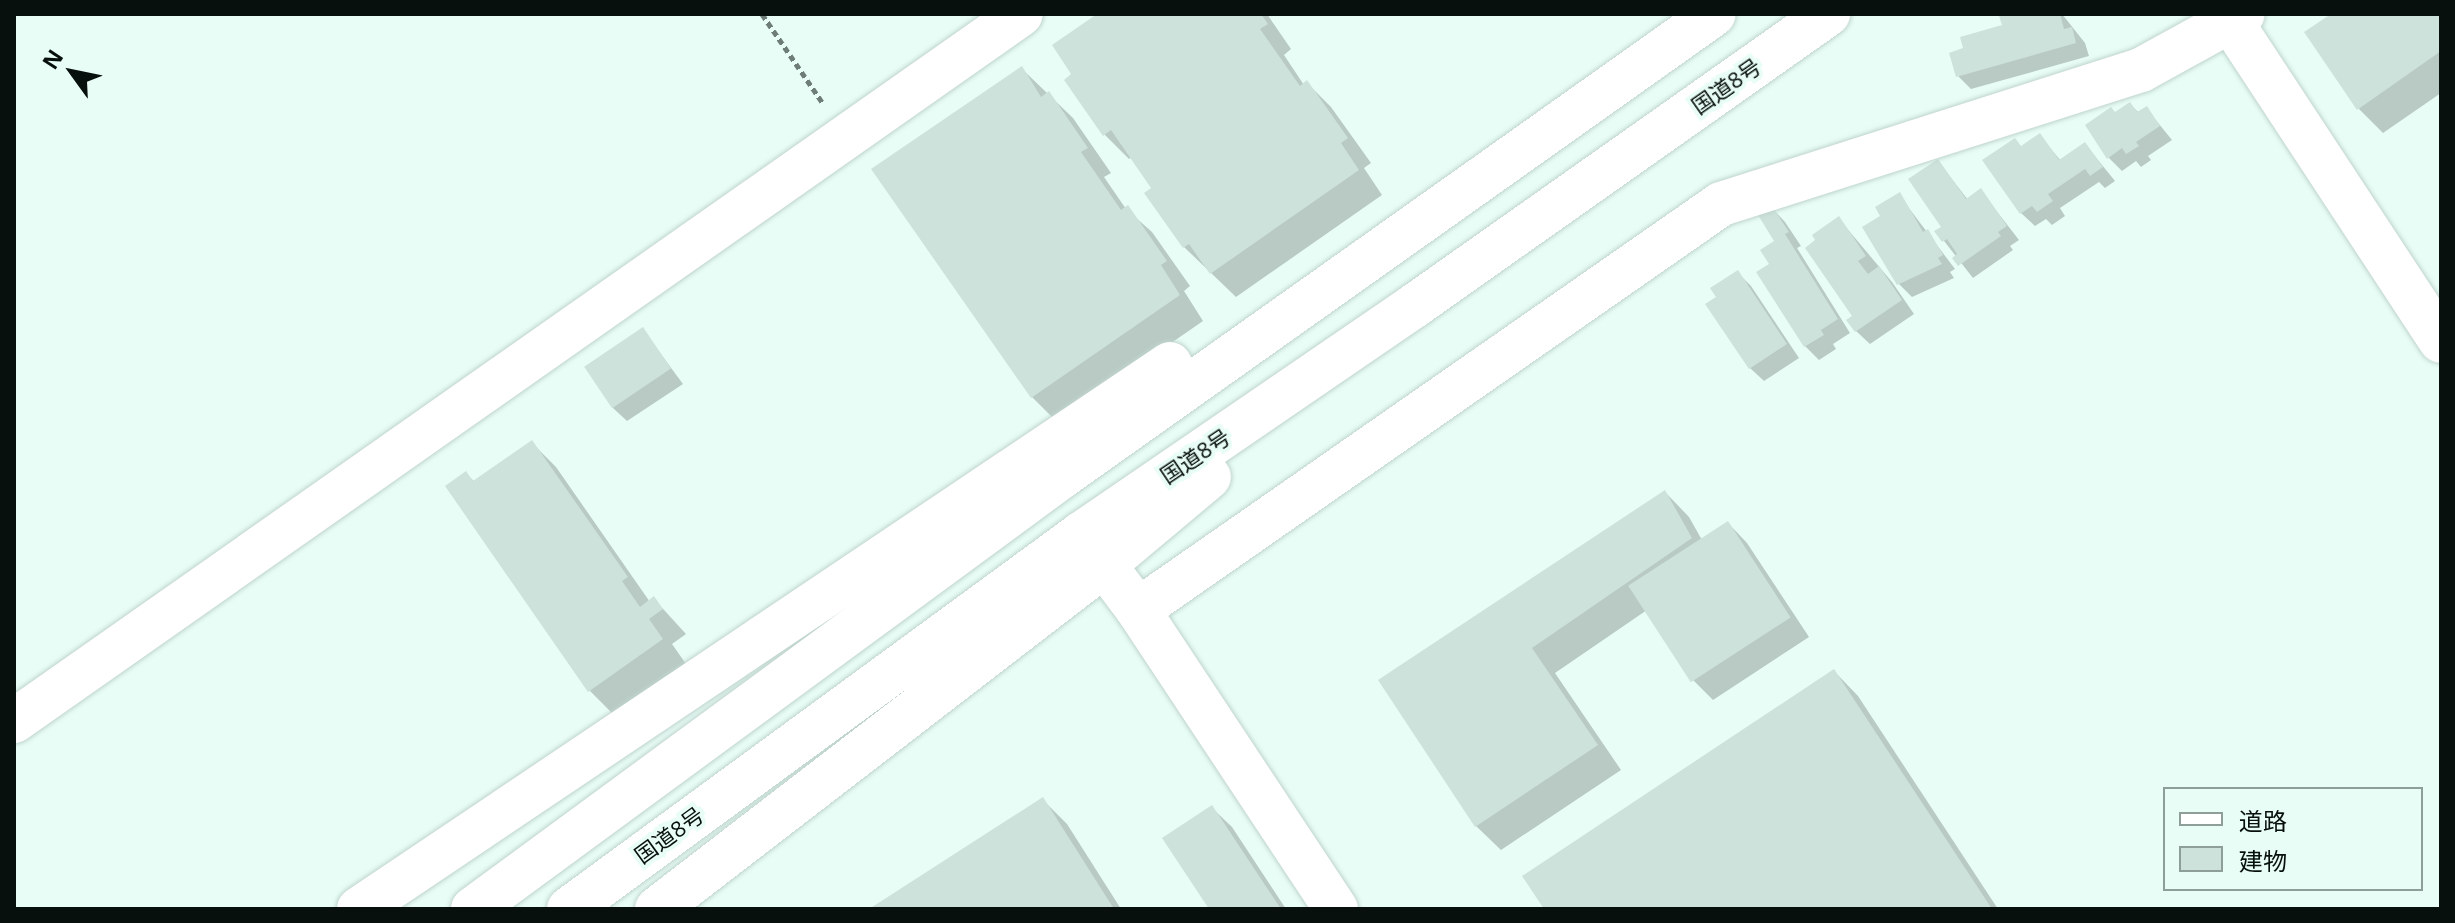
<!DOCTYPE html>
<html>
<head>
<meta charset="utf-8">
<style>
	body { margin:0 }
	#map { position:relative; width:2455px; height:923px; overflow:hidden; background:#e8fdf6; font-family:"Open Sans","Noto Sans JP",sans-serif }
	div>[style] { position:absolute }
	.shadow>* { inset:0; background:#0003 }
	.building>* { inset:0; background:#cde2db; transform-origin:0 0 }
	.path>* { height:5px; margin-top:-2.5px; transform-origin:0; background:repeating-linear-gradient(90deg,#6f7d78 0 6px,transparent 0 10px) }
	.roads { filter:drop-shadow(0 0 2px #bfd4cd) drop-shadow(0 0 2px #bfd4cd) }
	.minor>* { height:44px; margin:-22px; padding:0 22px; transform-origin:22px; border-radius:22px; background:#fff }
	.highway>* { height:44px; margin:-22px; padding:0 22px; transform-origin:22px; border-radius:22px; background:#fff }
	span { translate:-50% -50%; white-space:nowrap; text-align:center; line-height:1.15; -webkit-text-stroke:8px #e8fdf6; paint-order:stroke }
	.street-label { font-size:22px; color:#08100d }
	.frame { position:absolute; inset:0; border:16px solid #08100d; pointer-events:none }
	.legend { position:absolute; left:2163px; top:787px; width:260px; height:104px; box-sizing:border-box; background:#e8fdf6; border:2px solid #8e9e99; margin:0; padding:10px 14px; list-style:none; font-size:24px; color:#08100d }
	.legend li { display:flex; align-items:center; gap:16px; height:40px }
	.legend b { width:40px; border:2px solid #8e9e99 }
	.north { position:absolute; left:32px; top:32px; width:80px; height:80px; -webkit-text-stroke:6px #e8fdf6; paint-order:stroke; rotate:303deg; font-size:22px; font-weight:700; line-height:32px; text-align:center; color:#08100d }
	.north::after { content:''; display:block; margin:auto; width:28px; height:36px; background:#08100d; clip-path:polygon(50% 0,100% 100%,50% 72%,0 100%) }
</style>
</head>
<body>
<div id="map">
	<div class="shadow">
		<div style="clip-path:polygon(1100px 14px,1267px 14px,1291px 49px,1284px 55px,1304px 85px,1307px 83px,1331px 107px,1371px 163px,1364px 168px,1382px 195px,1236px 297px,1184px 247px,1154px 188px,1132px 157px,1129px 159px,1105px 135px,1074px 75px)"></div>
		<div style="clip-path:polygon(2013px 14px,2062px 14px,2085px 43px,2089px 56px,1971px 89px,1958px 76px,1966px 50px,2004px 26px)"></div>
		<div style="clip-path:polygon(2335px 14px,2441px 14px,2441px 93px,2383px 133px,2359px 109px,2307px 32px)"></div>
		<div style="clip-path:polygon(1021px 68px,1073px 118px,1111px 173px,1104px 177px,1126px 209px,1152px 232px,1190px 286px,1184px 291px,1203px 321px,1057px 422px,1032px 397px)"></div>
		<div style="clip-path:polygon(2130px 104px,2139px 113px,2146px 108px,2172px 140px,2148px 156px,2151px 160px,2141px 167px,2136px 161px,2122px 171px,2108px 157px,2115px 114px)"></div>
		<div style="clip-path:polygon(2040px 136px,2061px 161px,2085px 144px,2115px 181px,2105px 188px,2099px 182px,2060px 208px,2065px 216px,2052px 225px,2046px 219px,2035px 226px,2021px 213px,2022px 148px)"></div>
		<div style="clip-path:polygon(1938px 161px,1968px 200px,1981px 191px,2019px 240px,2010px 246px,2013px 250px,1973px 278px,1937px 232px,1944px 228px)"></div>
		<div style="clip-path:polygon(1899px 195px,1955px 269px,1950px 272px,1954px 278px,1912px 297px,1899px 284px,1883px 217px)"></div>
		<div style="clip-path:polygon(1772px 208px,1785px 222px,1801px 246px,1797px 248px,1850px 333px,1833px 344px,1836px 349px,1819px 360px,1805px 346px,1772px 265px,1777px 241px)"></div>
		<div style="clip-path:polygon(1839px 219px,1892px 282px,1914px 314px,1870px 344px,1856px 331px)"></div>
		<div style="clip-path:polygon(1738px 273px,1751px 286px,1799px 358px,1764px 381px,1750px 368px,1719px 297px)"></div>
		<div style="clip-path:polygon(643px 330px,683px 384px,627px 421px,613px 408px)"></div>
		<div style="clip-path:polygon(532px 443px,556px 467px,650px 602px,654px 599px,686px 634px,672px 644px,686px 664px,614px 715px,590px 691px,466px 474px,475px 482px)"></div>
		<div style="clip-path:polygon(1665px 492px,1689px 517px,1702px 540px,1728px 523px,1747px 543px,1809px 637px,1713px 700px,1694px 681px,1647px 610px,1555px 673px,1621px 770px,1501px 850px,1476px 826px,1381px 680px)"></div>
		<div style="clip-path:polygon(1834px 671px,1858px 696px,1998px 909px,1546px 909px)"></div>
		<div style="clip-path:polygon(1043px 800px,1067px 824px,1121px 909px,873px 909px)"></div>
		<div style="clip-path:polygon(1212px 808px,1232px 827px,1286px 909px,1212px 909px)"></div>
	</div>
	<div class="building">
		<div style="clip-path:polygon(1097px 14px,1261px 14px,1268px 24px,1260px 29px,1300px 86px,1307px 80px,1348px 138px,1341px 143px,1359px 170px,1210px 274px,1189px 244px,1183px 248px,1144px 193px,1151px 188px,1111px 130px,1103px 136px,1064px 80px,1071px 74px,1052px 45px)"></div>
		<div style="clip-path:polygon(2006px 14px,2060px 14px,2064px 29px,2072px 27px,2076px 43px,1956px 77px,1949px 53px,1963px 48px,1960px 37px,2002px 25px,1999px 16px)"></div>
		<div style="clip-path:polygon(2331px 14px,2441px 14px,2441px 51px,2357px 110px,2304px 32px)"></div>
		<div style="clip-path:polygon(1022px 66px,1041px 97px,1049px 91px,1088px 148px,1081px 152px,1121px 210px,1128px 205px,1167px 261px,1161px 265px,1180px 295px,1031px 398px,871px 169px)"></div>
		<div style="clip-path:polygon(2130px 102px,2137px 112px,2147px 106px,2160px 126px,2136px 142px,2139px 146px,2126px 154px,2122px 148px,2107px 159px,2085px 125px,2111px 107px,2115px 112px)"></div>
		<div style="clip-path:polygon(2040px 133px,2059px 160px,2085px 142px,2103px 167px,2090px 176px,2085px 169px,2048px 194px,2053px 201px,2037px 212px,2032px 206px,2020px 214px,1982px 160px,2015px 138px,2021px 146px)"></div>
		<div style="clip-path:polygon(1938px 159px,1966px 199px,1981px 188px,2007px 226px,1998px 232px,2001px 236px,1958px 266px,1952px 258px,1957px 254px,1947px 239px,1942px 242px,1934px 231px,1941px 227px,1908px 179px)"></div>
		<div style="clip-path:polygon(1900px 192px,1923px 232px,1928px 229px,1943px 255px,1938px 258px,1942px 264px,1897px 285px,1862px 227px,1880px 216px,1875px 207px)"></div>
		<div style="clip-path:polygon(1772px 206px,1789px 232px,1785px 234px,1838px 319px,1821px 330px,1824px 335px,1804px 347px,1756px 272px,1769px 264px,1760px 250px,1774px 241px,1758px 215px)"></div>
		<div style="clip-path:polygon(1839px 216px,1866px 256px,1858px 261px,1868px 274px,1879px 266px,1902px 300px,1855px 332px,1846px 320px,1852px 316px,1805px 248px,1815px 240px,1812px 235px)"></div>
		<div style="clip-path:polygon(1738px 270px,1787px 344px,1749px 369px,1705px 304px,1716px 297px,1710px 288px)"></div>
		<div style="left:643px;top:327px;width:50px;height:71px;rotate:56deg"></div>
		<div style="clip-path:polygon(532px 440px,628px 577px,622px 581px,640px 607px,654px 596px,663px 609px,649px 619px,663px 639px,588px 692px,445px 486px,466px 471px,473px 481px)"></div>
		<div style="clip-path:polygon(1665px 490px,1692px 538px,1532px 648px,1598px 745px,1475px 827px,1378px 680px)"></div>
		<div style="left:1728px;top:521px;width:115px;height:119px;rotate:57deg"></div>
		<div style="clip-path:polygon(1834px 669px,1992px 909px,1544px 909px,1522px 876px)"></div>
		<div style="clip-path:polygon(1043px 797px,1114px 909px,869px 909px)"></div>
		<div style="clip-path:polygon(1212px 805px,1281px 909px,1209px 909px,1162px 838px)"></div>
	</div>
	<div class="path">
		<div style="left:762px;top:14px;width:107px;rotate:55.7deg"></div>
	</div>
	<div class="roads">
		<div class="minor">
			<div style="left:2226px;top:14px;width:391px;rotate:56.7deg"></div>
			<div style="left:1081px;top:534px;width:95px;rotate:53.1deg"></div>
			<div style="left:1138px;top:610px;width:359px;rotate:56.5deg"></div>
			<div style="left:1138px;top:610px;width:710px;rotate:-34.85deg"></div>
			<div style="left:1721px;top:204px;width:441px;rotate:-17.7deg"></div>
			<div style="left:2141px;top:70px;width:116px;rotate:-28.8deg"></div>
			<div style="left:14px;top:721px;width:1230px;rotate:-35.07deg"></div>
		</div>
		<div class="highway">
			<div style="left:359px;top:909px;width:977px;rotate:-33.9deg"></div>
			<div style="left:473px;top:909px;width:730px;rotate:-36.3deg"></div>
			<div style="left:1061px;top:477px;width:800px;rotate:-35.34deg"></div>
			<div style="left:569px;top:909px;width:635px;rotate:-36.22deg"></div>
			<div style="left:1081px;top:534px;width:404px;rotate:-34.4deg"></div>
			<div style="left:1414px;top:306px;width:507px;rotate:-35.2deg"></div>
			<div style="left:657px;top:909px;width:564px;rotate:-37.58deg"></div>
			<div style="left:1104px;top:565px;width:137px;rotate:-40deg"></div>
		</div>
	</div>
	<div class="street-label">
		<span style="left:1726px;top:86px;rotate:-35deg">国道8号</span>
		<span style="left:1195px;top:456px;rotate:-34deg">国道8号</span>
		<span style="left:669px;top:835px;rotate:-36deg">国道8号</span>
	</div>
	<div class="frame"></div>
	<ul class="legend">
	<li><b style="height:10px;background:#fff"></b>道路</li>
	<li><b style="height:22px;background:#cde2db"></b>建物</li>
	</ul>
	<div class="north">N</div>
</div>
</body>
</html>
